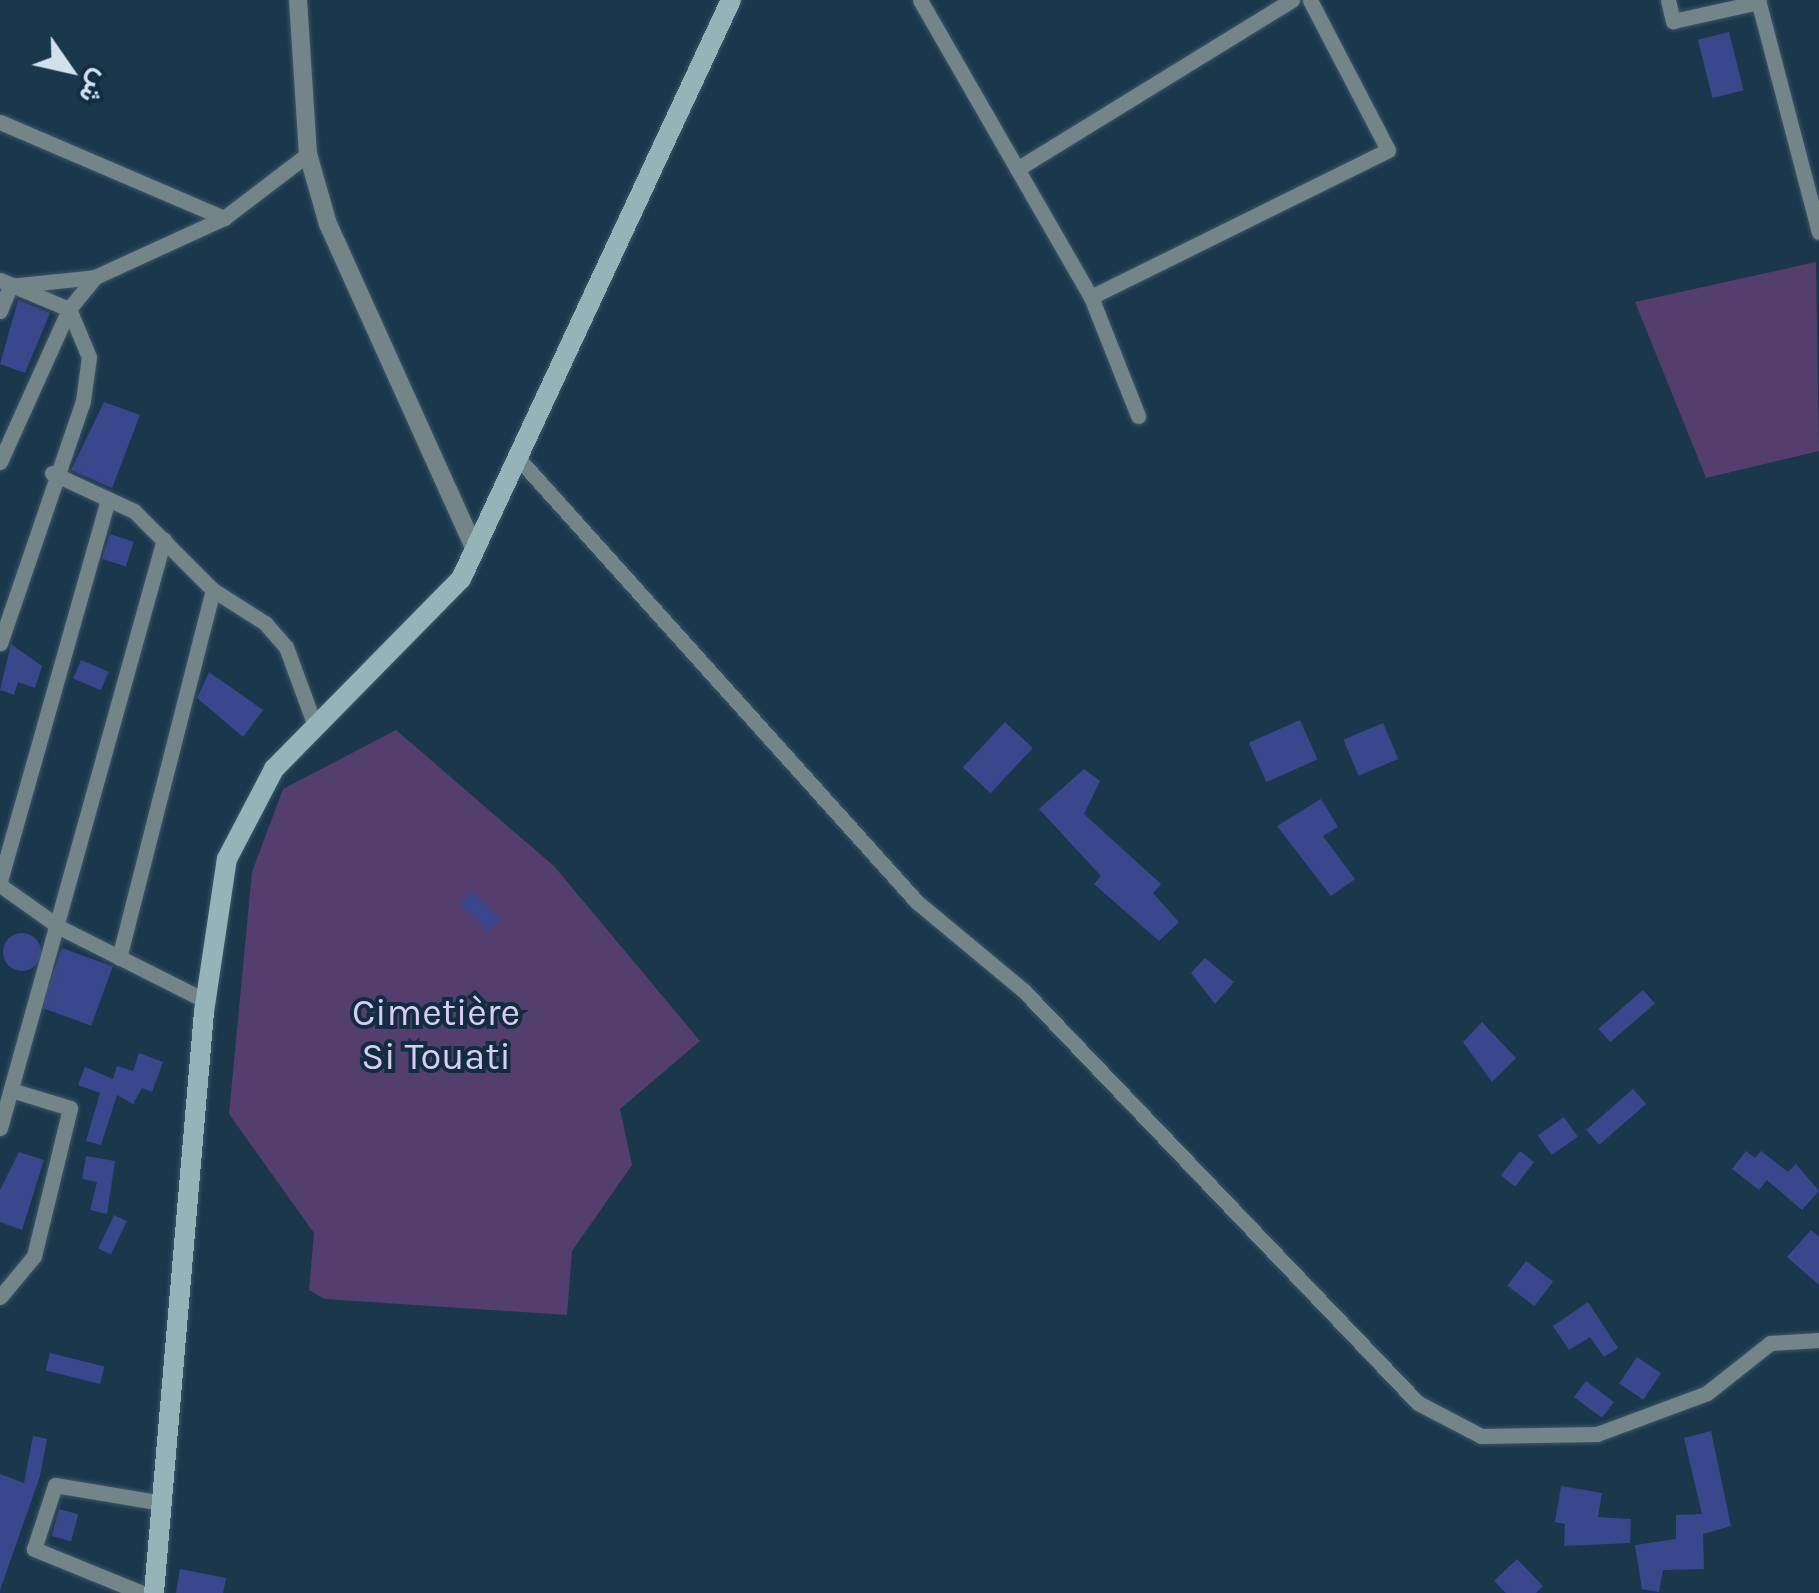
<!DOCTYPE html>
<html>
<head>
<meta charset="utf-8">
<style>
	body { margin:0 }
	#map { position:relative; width:1819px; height:1593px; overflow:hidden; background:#1b374b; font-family:Karla,Vazirmatn,sans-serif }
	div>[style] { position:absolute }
	.green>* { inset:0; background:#543e6e }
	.building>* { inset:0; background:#3a478d; transform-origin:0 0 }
	.round { border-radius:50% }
	.roads { filter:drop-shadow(0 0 2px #3c5668) drop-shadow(0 0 2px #3c5668) }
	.minor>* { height:15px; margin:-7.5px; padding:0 7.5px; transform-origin:7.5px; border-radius:7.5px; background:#738589 }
	.tertiary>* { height:18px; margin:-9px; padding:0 9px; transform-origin:9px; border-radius:9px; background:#738589 }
	.secondary>* { height:20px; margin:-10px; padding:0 10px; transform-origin:10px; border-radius:10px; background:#96b3b9 }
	span { translate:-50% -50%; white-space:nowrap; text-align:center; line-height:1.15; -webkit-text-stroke:8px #112d40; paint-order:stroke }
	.park-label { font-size:38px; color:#dbcaf3 }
	.north { position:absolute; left:20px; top:20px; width:100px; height:100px; -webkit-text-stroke:8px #112d40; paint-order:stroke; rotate:124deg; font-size:28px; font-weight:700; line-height:40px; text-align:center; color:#d1e1ee }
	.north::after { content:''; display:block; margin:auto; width:35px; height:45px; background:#d1e1ee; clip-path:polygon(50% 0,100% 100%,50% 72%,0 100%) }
</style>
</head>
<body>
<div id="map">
	<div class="green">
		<div style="clip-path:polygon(1816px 262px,1819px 451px,1706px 478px,1635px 302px)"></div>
		<div style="clip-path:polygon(396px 730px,554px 866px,700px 1041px,620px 1109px,632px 1165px,572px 1251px,567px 1315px,325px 1299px,309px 1290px,314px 1233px,229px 1114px,252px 872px,283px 789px)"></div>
	</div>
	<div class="building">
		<div style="left:1729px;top:32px;width:60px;height:32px;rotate:76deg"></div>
		<div style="clip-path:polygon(18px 300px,50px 313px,25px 373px,0 364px)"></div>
		<div style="clip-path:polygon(104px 402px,140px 415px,112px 488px,71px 470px)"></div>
		<div style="left:110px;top:534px;width:25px;height:26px;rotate:18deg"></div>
		<div style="clip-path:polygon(11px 644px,42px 666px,35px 688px,18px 682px,14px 695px,0 690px)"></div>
		<div style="left:81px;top:660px;width:30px;height:20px;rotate:23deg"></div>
		<div style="clip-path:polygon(209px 672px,263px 710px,243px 737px,197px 698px)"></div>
		<div style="left:1300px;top:720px;width:43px;height:56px;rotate:66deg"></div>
		<div style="left:1005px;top:722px;width:38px;height:62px;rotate:43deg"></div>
		<div style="left:1383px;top:723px;width:39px;height:43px;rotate:67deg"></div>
		<div style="clip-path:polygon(1084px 769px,1100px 781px,1084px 814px,1161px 884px,1153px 893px,1179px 922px,1159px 941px,1094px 884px,1101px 876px,1039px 809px)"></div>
		<div style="clip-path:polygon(1321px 799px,1338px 827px,1323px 836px,1355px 879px,1331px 896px,1277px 826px)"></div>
		<div style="left:472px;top:892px;width:40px;height:17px;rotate:44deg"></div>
		<div class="round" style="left:3px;top:933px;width:38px;height:38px"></div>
		<div style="left:62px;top:948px;width:54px;height:63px;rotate:20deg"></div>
		<div style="clip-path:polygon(1205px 958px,1234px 982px,1215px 1004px,1191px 973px)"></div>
		<div style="left:1643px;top:990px;width:18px;height:59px;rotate:49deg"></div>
		<div style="clip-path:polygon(1482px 1022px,1516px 1058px,1492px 1082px,1463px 1042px)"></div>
		<div style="clip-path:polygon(139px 1053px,163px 1062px,152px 1092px,142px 1088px,133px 1104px,117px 1095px,101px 1145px,86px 1141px,100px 1093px,78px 1085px,85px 1067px,113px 1079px,117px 1066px,133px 1071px)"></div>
		<div style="left:1633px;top:1089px;width:20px;height:62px;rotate:49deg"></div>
		<div style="left:1564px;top:1117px;width:24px;height:32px;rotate:55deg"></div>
		<div style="left:1520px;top:1151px;width:18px;height:31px;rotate:38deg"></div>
		<div style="clip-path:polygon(1746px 1151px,1755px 1158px,1761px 1151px,1788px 1172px,1796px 1164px,1819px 1191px,1802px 1210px,1767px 1180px,1759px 1190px,1732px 1169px)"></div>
		<div style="clip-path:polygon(19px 1152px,44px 1160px,22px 1230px,0 1222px,0 1190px)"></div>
		<div style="clip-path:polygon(86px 1156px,115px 1161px,107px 1214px,90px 1210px,97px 1182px,82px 1179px)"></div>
		<div style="left:114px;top:1215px;width:14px;height:37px;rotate:25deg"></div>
		<div style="clip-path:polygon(1811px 1230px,1819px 1237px,1819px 1285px,1787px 1257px)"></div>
		<div style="left:1526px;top:1261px;width:34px;height:31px;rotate:37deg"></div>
		<div style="clip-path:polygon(1588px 1302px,1618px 1348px,1604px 1357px,1590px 1337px,1569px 1350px,1553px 1326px)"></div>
		<div style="left:50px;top:1353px;width:56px;height:18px;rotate:14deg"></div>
		<div style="left:1637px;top:1357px;width:29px;height:32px;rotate:34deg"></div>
		<div style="left:1586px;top:1381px;width:35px;height:20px;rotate:37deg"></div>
		<div style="clip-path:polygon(1711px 1431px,1731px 1526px,1703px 1534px,1704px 1569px,1663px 1570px,1659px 1592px,1642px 1589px,1635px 1545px,1676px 1539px,1676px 1515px,1702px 1514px,1684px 1438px)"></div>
		<div style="clip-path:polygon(33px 1436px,47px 1439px,40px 1476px,0 1590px,0 1474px,24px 1483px)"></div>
		<div style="clip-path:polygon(1561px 1486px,1602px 1493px,1598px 1517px,1631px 1519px,1630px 1543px,1564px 1546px,1565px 1524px,1555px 1522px)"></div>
		<div style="left:59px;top:1509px;width:20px;height:28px;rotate:15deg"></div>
		<div style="clip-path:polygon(1517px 1559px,1543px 1586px,1536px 1593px,1506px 1593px,1494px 1581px)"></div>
		<div style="clip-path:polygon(180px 1569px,226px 1578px,223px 1593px,176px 1593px)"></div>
	</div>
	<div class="roads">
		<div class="minor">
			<div style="left:920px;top:0;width:343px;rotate:60.1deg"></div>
			<div style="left:1091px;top:297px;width:128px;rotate:68.4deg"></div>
			<div style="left:1668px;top:0;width:22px;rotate:77deg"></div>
			<div style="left:1673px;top:21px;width:88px;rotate:-12.5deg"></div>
			<div style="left:1758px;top:0;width:240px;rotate:75.3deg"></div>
			<div style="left:0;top:122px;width:244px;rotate:23.2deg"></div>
			<div style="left:224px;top:218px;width:106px;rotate:-37.3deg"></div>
			<div style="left:1017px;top:169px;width:323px;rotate:-31.6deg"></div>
			<div style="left:0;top:280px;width:75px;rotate:22.8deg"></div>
			<div style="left:69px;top:309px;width:52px;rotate:67.4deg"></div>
			<div style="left:89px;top:357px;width:44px;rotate:97.8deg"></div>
			<div style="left:83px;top:401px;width:256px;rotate:108.9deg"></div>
			<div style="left:1091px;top:297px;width:331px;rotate:-26.3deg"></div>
			<div style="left:1388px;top:150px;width:169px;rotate:-117.5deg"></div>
			<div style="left:0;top:311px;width:27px;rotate:-68deg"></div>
			<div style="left:10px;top:286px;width:85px;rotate:-6deg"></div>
			<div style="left:518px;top:458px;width:597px;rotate:48.06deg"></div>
			<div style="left:917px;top:902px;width:138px;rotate:39.7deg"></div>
			<div style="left:1023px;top:990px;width:571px;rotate:46.28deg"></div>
			<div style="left:1418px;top:1403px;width:71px;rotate:27.6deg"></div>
			<div style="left:1481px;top:1436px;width:116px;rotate:-1deg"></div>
			<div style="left:1597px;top:1434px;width:117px;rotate:-20.4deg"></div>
			<div style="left:1707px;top:1393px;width:80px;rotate:-38.4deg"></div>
			<div style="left:1770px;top:1343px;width:49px;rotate:-3.5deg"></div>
			<div style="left:0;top:462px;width:168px;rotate:-65.7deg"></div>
			<div style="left:69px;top:309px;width:41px;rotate:-50.9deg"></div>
			<div style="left:95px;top:277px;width:142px;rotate:-24.6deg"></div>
			<div style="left:52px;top:473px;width:90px;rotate:24.9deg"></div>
			<div style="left:134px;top:511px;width:112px;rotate:45deg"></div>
			<div style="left:213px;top:590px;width:62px;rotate:32.4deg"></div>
			<div style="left:265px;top:623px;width:32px;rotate:49deg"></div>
			<div style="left:286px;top:647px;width:84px;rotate:69.8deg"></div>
			<div style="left:0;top:881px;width:397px;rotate:-74.2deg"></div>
			<div style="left:0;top:885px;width:72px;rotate:35.4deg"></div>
			<div style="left:59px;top:927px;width:165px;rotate:26.7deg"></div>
			<div style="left:119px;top:958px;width:380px;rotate:-75.7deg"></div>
			<div style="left:0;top:1128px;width:611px;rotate:-74.44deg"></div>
			<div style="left:0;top:1297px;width:53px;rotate:-50.3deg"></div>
			<div style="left:34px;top:1256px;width:152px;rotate:-76.3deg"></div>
			<div style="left:70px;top:1108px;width:62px;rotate:-163deg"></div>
			<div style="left:142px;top:1593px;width:117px;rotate:-157.8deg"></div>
			<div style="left:34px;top:1549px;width:67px;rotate:-71.8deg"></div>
			<div style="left:55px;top:1485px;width:109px;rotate:9.5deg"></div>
		</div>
		<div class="tertiary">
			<div style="left:298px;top:0;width:154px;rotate:86.3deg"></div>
			<div style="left:308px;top:154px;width:73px;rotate:74.1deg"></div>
			<div style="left:328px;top:224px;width:358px;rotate:65.7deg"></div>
		</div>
		<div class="secondary">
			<div style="left:154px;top:1593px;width:583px;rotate:-85.08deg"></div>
			<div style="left:204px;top:1012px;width:155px;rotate:-81.5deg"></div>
			<div style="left:227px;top:859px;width:102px;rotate:-62.4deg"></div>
			<div style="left:274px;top:769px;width:267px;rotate:-45.5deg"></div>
			<div style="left:461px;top:579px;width:639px;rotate:-65deg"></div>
		</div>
	</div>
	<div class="park-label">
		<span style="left:436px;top:1035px">Cimetière<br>Si Touati</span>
	</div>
	<div class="north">ش</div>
</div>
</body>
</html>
